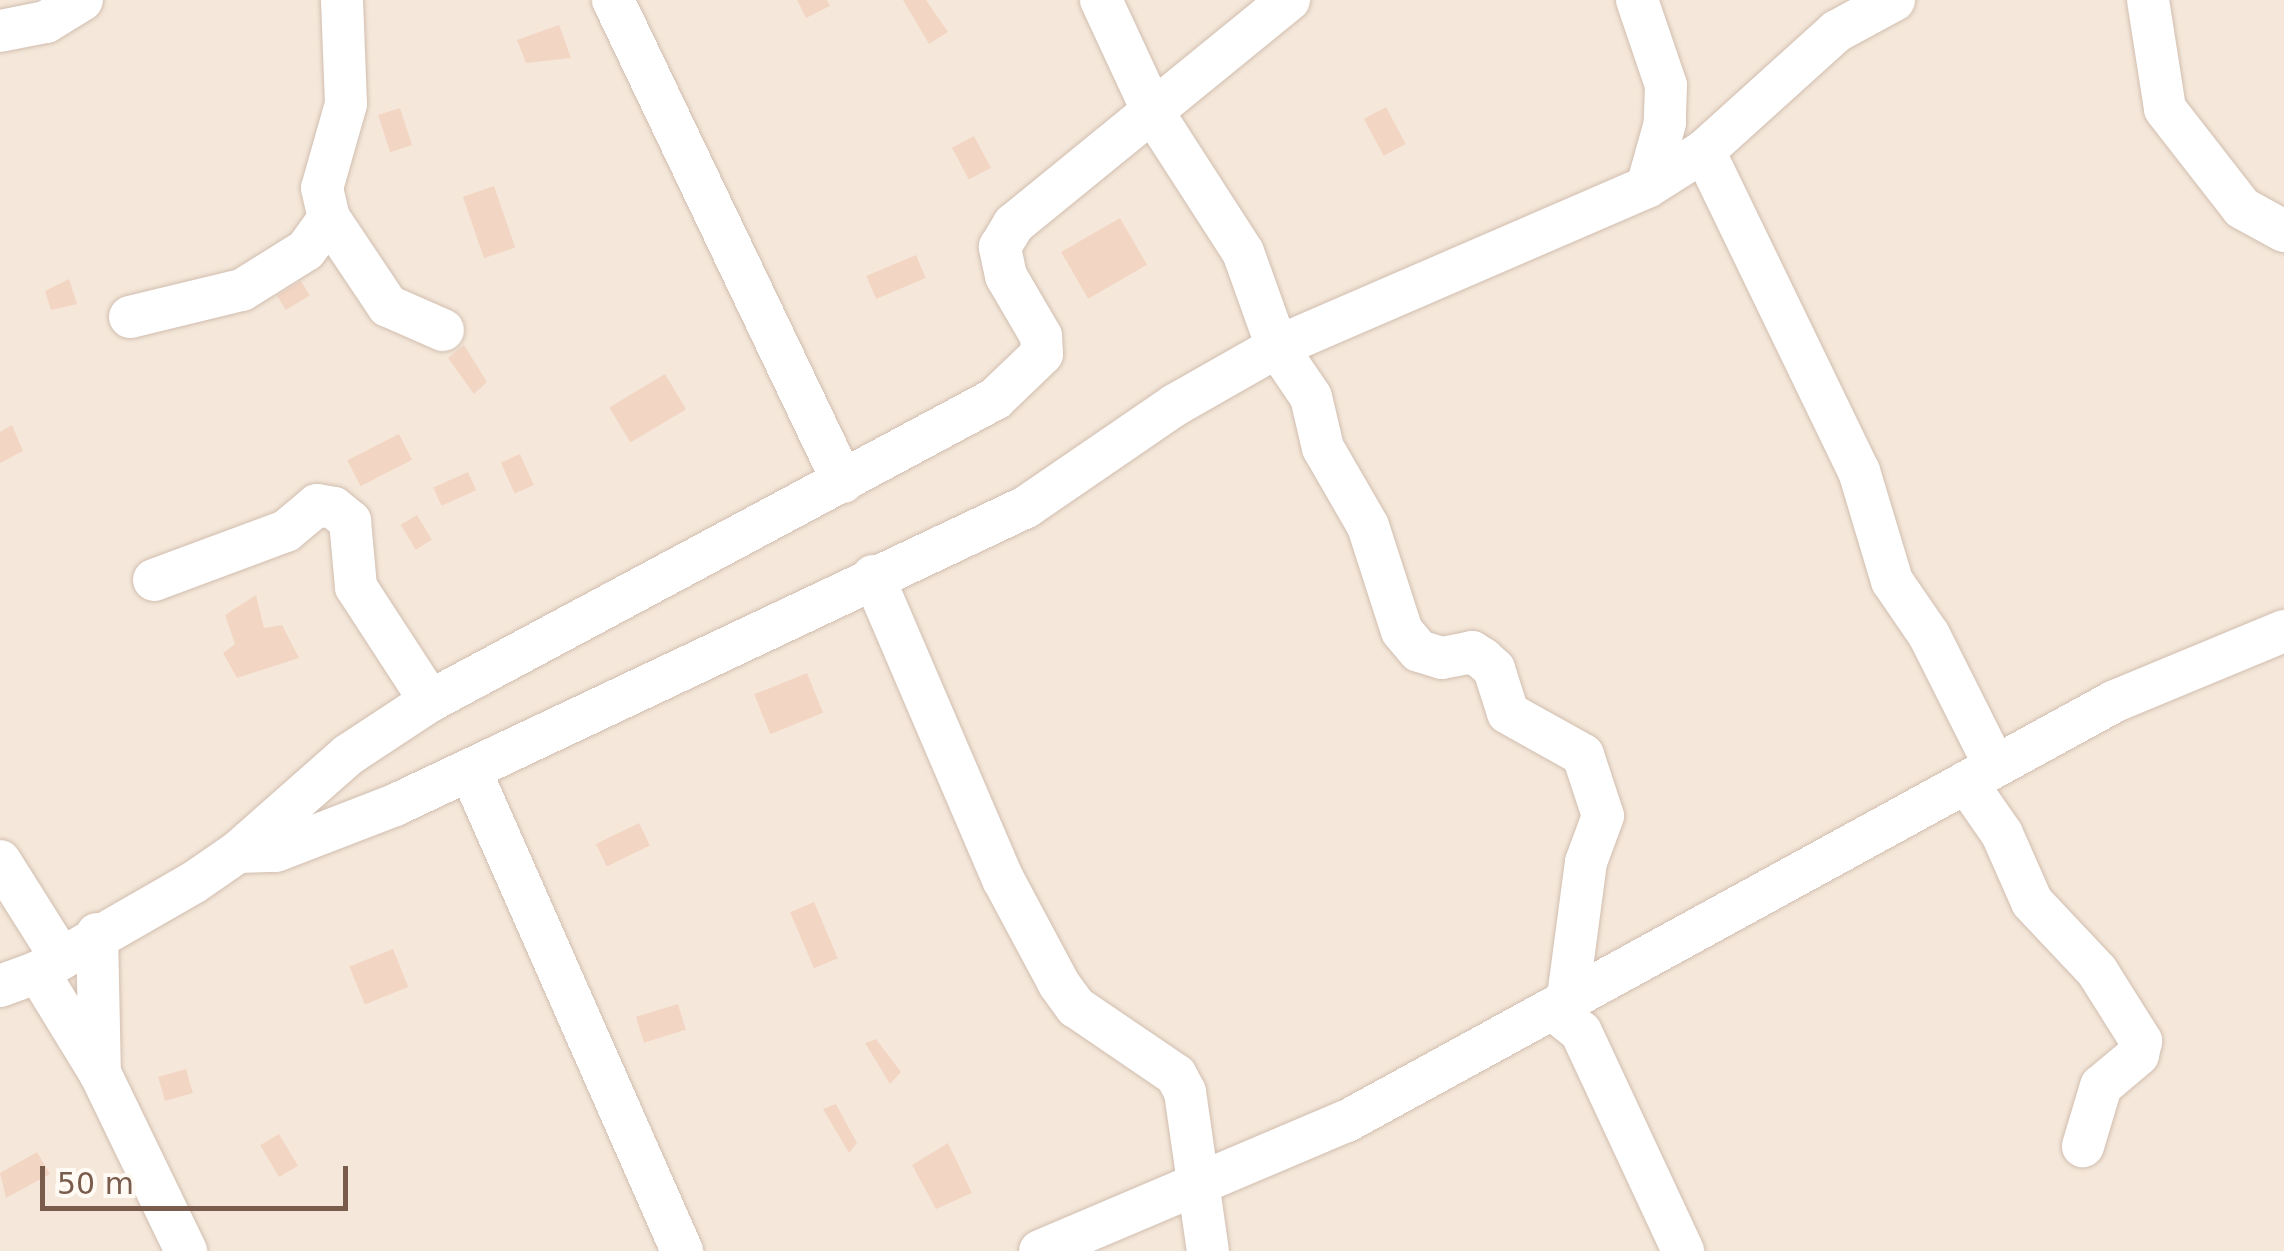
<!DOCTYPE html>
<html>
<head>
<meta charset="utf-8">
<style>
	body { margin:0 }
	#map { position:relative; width:2284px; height:1251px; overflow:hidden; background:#fdf6ec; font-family:"DejaVu Sans",sans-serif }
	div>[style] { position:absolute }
	.residential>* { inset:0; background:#f5e8da; transform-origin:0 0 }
	.building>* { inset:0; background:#f3d5c3; transform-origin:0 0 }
	.roads { filter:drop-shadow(0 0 2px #d1beb0) drop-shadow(0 0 2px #d1beb0) }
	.street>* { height:42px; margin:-21px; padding:0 21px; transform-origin:21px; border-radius:21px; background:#fff }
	span { translate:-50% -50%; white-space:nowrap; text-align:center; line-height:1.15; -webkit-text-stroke:10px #fffaf3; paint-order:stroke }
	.scale { position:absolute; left:40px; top:1166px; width:308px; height:45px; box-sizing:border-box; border:5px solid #7a5c4d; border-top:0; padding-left:12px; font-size:30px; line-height:35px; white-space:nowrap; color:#7a5c4d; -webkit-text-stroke:8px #fffaf3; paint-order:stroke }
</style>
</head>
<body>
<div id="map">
	<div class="residential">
		<div style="left:0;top:0;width:2284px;height:1251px"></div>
	</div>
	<div class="building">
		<div style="clip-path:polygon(797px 0,827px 0,830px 6px,806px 18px)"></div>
		<div style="clip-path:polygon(903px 0,926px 0,948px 32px,929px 44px)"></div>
		<div style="clip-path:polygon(559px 25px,571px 58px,526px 63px,517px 40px)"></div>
		<div style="left:1386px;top:107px;width:42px;height:25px;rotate:62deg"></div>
		<div style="left:400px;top:108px;width:39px;height:23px;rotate:72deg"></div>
		<div style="left:974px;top:136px;width:36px;height:25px;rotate:62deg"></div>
		<div style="left:494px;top:186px;width:65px;height:33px;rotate:71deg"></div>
		<div style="left:1120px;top:218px;width:54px;height:68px;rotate:60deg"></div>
		<div style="left:916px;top:255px;width:25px;height:54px;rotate:67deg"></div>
		<div style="clip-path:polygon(69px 279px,77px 304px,51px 310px,45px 291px)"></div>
		<div style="left:301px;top:281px;width:17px;height:28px;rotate:59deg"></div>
		<div style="clip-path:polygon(464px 345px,487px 382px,474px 394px,448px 358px)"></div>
		<div style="left:665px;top:374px;width:41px;height:65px;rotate:59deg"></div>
		<div style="clip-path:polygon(12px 425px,23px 451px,0 463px,0 432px)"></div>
		<div style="left:399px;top:434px;width:29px;height:58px;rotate:63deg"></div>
		<div style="left:520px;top:454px;width:34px;height:21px;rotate:66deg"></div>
		<div style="left:468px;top:472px;width:20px;height:38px;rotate:66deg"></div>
		<div style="left:417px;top:515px;width:29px;height:19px;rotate:59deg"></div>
		<div style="clip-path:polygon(256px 595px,264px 628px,282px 625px,299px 658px,237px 678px,223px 653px,235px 644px,225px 615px)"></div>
		<div style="left:807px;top:673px;width:43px;height:57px;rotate:68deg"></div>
		<div style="left:639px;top:823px;width:25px;height:48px;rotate:64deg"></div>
		<div style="left:814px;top:902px;width:61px;height:26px;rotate:67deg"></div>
		<div style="left:393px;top:949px;width:41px;height:47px;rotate:68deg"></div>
		<div style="left:678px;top:1004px;width:27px;height:44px;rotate:73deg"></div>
		<div style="clip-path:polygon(876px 1039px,901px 1072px,890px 1084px,865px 1043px)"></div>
		<div style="left:186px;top:1069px;width:25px;height:29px;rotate:74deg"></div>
		<div style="clip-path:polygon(836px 1104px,857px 1143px,849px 1153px,823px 1109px)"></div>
		<div style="left:279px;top:1134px;width:37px;height:22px;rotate:59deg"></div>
		<div style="clip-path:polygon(948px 1143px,972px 1193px,936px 1209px,912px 1165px)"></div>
		<div style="clip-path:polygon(37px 1152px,50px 1174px,6px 1198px,0 1173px)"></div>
	</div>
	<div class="roads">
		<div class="street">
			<div style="left:342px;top:0;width:104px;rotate:87.8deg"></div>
			<div style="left:346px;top:104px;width:87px;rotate:105.9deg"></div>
			<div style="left:322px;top:188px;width:31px;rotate:77deg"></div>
			<div style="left:329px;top:218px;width:106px;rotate:56.2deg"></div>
			<div style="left:388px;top:306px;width:60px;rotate:23.6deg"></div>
			<div style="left:613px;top:0;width:534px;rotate:64.49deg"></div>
			<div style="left:1101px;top:0;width:126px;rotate:65.1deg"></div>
			<div style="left:1154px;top:114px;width:164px;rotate:57.2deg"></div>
			<div style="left:1243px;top:252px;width:101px;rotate:70.3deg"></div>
			<div style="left:1277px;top:347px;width:60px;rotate:55.8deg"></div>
			<div style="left:1311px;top:397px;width:52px;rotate:76.8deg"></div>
			<div style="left:1323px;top:448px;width:90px;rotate:60deg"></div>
			<div style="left:1368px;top:526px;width:110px;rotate:72.1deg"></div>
			<div style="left:1402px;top:631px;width:26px;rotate:50deg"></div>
			<div style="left:1419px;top:651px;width:24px;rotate:17deg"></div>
			<div style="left:1442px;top:658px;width:31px;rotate:-11deg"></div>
			<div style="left:1472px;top:652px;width:13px;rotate:32deg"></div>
			<div style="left:1483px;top:659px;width:15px;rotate:42deg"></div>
			<div style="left:1494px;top:669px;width:46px;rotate:72.3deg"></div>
			<div style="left:1508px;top:713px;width:86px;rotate:29.2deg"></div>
			<div style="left:1583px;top:755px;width:64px;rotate:71.8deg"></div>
			<div style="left:1603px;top:816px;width:49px;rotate:110.3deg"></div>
			<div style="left:1586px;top:862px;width:143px;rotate:97.6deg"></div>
			<div style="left:1637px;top:0;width:90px;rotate:71.2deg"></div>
			<div style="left:1666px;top:85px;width:38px;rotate:92deg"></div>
			<div style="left:1665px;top:123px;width:66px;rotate:105.7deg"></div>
			<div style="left:2148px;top:0;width:110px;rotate:81.1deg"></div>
			<div style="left:2165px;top:109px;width:125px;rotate:52.1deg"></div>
			<div style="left:2242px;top:208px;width:48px;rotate:28.7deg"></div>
			<div style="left:0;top:31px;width:47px;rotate:-11.1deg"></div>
			<div style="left:46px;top:22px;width:42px;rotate:-31.4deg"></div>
			<div style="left:1704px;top:151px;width:356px;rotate:64.2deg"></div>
			<div style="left:1859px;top:471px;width:115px;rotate:73.3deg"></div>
			<div style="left:1892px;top:581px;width:65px;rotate:55.6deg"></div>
			<div style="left:1929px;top:635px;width:147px;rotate:63.3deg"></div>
			<div style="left:130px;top:317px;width:115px;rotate:-13.6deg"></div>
			<div style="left:242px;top:290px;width:75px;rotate:-32deg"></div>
			<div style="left:306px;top:250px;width:39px;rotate:-54deg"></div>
			<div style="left:873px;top:576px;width:330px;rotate:66.8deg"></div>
			<div style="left:1003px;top:879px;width:119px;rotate:61.9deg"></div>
			<div style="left:1059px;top:984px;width:29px;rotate:54deg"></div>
			<div style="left:1076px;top:1007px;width:121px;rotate:34.2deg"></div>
			<div style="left:1176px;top:1075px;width:19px;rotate:62deg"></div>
			<div style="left:1185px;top:1092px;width:161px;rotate:81.8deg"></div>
			<div style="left:154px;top:580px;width:141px;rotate:-20.4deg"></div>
			<div style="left:286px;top:531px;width:40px;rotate:-40deg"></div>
			<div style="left:317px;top:505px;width:17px;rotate:10deg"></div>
			<div style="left:334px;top:508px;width:21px;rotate:39deg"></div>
			<div style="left:350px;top:521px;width:66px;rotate:84.8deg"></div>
			<div style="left:356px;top:587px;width:136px;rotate:57deg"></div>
			<div style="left:470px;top:770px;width:526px;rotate:66.21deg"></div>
			<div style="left:1966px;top:782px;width:63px;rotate:55.3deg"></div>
			<div style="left:2002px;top:834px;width:74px;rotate:66.2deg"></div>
			<div style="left:2032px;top:902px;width:95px;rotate:46.7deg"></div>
			<div style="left:2097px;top:971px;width:83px;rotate:57.8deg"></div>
			<div style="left:2141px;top:1041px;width:14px;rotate:102deg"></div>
			<div style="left:2138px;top:1055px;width:48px;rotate:140deg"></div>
			<div style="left:2101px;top:1086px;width:63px;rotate:106.7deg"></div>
			<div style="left:238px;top:852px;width:38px;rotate:-2deg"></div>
			<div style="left:276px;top:851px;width:128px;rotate:-21.1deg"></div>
			<div style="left:395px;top:805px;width:698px;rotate:-25.28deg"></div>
			<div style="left:1026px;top:507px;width:181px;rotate:-34.4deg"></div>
			<div style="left:1175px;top:405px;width:117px;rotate:-29.6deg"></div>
			<div style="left:1277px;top:347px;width:403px;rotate:-23.4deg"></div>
			<div style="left:1647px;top:187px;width:67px;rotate:-32.3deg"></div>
			<div style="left:1704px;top:151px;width:179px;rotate:-42.1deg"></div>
			<div style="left:1837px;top:31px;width:65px;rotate:-28.5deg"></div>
			<div style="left:0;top:861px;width:115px;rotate:57.8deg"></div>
			<div style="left:97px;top:934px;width:139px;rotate:88.8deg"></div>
			<div style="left:38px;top:972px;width:119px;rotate:58.5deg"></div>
			<div style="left:100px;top:1073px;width:198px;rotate:64.2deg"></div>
			<div style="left:0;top:986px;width:40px;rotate:-20.2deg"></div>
			<div style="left:38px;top:972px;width:179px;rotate:-29.9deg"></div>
			<div style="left:193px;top:883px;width:55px;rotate:-34.6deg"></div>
			<div style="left:238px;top:852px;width:147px;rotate:-41.4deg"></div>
			<div style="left:348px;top:755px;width:98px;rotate:-33.4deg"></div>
			<div style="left:430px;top:701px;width:641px;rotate:-28.13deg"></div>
			<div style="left:995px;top:399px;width:65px;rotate:-43.8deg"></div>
			<div style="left:1042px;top:354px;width:18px;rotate:-93deg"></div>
			<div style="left:1041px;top:336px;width:69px;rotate:-120.3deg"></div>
			<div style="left:1006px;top:276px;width:30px;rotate:-102deg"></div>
			<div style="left:1000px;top:247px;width:27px;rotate:-59deg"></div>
			<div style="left:1014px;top:224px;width:355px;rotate:-39.2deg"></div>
			<div style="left:1555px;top:1011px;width:33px;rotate:39deg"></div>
			<div style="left:1581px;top:1032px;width:242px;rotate:65deg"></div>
			<div style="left:1040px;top:1251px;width:333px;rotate:-23deg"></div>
			<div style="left:1347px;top:1121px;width:875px;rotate:-28.67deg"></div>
			<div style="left:2115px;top:701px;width:183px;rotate:-22.5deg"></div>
		</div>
	</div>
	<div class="scale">50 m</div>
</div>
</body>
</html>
